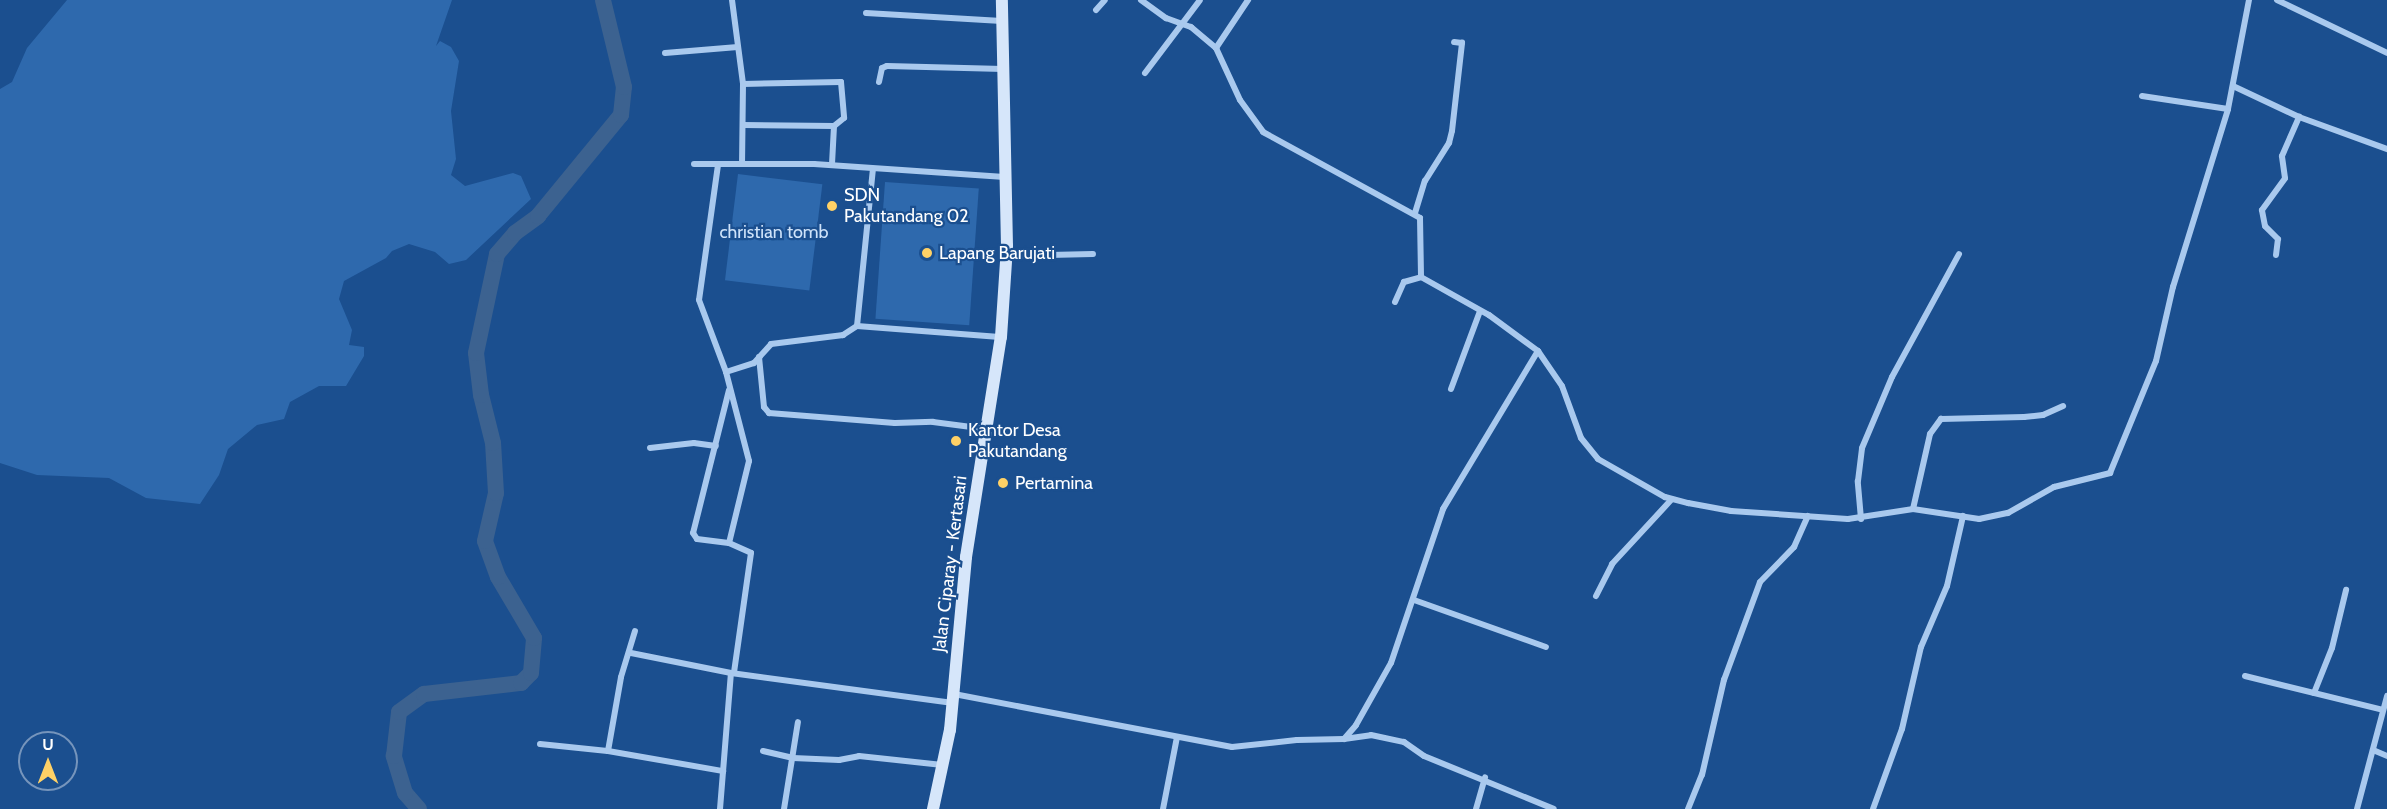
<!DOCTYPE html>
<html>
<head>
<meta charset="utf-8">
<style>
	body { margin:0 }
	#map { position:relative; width:2387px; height:809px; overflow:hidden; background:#1b4f8f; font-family:Cabin,sans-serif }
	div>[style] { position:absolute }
	.green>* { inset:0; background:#2e69ad; transform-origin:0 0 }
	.river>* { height:16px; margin:-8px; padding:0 8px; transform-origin:8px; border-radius:8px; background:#3c6290 }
	.minor>* { height:6px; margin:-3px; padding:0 3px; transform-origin:3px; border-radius:3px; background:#a9c9ee }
	.secondary>* { height:12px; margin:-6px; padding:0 6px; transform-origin:6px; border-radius:6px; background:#d6e6fa }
	.dots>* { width:16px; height:16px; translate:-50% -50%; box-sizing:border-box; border:3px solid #1b4f8f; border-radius:50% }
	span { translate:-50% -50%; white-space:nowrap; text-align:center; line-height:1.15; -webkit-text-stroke:4.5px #1b4f8f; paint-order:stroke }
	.poi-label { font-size:18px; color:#fff }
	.left { translate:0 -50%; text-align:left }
	.park-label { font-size:18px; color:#cfe3fa }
	.street-label { font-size:18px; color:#fff }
	.north { position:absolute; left:18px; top:731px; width:60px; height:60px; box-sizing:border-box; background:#1b4f8f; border:2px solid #7695bc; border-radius:50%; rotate:0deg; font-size:16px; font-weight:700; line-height:24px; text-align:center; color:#fff }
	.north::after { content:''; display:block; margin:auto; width:21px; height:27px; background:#ffd166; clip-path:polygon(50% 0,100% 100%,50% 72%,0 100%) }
</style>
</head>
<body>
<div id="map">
	<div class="green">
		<div style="clip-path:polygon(67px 0,452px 0,436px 46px,440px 41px,451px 47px,459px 61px,451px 111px,456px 159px,451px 175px,465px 186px,513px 173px,521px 176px,531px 199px,466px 260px,449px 264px,435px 252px,409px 244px,392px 251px,386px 258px,344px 281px,339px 299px,352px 330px,349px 345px,364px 347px,364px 356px,346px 386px,319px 386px,290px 402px,284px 419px,257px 425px,228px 449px,219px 475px,200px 504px,146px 498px,109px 478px,37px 475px,0 463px,0 89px,12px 82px,27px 48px)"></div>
		<div style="left:738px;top:174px;width:85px;height:107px;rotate:7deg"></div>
		<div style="left:885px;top:182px;width:94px;height:137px;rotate:4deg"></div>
	</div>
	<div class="river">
		<div style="left:419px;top:809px;width:21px;rotate:-131deg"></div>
		<div style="left:405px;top:793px;width:39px;rotate:-107deg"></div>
		<div style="left:394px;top:756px;width:44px;rotate:-83.5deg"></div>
		<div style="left:399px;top:712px;width:31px;rotate:-36deg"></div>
		<div style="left:424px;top:694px;width:98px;rotate:-6.5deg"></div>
		<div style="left:521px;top:683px;width:14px;rotate:-45deg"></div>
		<div style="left:531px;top:673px;width:35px;rotate:-85deg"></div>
		<div style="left:534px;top:638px;width:71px;rotate:-120.5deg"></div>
		<div style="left:498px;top:577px;width:38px;rotate:-110deg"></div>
		<div style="left:485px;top:541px;width:49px;rotate:-77.1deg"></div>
		<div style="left:496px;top:493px;width:50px;rotate:-93.4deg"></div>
		<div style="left:493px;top:443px;width:49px;rotate:-104deg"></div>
		<div style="left:481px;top:395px;width:42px;rotate:-96.8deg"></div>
		<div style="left:476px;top:353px;width:101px;rotate:-78deg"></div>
		<div style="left:497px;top:254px;width:28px;rotate:-49deg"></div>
		<div style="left:515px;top:233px;width:29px;rotate:-36deg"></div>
		<div style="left:538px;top:216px;width:131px;rotate:-50.6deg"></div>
		<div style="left:621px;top:115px;width:28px;rotate:-84deg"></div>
		<div style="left:624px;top:87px;width:89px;rotate:-103.6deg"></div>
	</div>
	<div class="minor">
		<div style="left:732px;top:0;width:85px;rotate:82.5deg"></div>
		<div style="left:743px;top:84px;width:80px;rotate:90.7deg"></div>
		<div style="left:1141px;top:0;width:31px;rotate:36deg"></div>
		<div style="left:1166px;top:18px;width:27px;rotate:20deg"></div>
		<div style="left:1191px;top:27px;width:33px;rotate:40deg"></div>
		<div style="left:1216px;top:48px;width:57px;rotate:65.2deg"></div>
		<div style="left:1240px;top:100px;width:39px;rotate:54deg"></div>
		<div style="left:1263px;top:132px;width:179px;rotate:28.7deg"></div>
		<div style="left:1420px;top:218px;width:59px;rotate:89deg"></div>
		<div style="left:1421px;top:277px;width:78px;rotate:29.2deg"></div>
		<div style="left:1489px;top:315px;width:61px;rotate:36.3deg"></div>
		<div style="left:1538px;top:351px;width:42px;rotate:55.6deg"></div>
		<div style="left:1562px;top:386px;width:55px;rotate:69.9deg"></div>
		<div style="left:1581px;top:438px;width:27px;rotate:51deg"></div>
		<div style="left:1598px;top:459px;width:77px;rotate:29.6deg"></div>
		<div style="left:1665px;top:497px;width:24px;rotate:15deg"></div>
		<div style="left:1688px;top:503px;width:44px;rotate:10.5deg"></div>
		<div style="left:1731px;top:511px;width:117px;rotate:3.9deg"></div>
		<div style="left:1848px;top:519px;width:66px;rotate:-8.7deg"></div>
		<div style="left:1913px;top:509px;width:67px;rotate:8.6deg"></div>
		<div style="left:1979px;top:519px;width:30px;rotate:-12deg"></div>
		<div style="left:2008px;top:513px;width:53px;rotate:-29.5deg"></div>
		<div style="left:2054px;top:487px;width:58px;rotate:-14deg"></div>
		<div style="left:2110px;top:473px;width:121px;rotate:-67.7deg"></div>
		<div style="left:2156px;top:361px;width:76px;rotate:-77.1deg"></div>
		<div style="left:2173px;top:287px;width:186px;rotate:-72.8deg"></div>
		<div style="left:2228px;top:109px;width:111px;rotate:-79.1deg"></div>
		<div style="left:2277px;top:0;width:122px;rotate:25.7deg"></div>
		<div style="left:1096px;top:10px;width:13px;rotate:-48deg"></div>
		<div style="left:866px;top:13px;width:136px;rotate:3.4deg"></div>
		<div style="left:1216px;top:48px;width:58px;rotate:-56.3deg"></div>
		<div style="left:665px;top:53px;width:73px;rotate:-4.7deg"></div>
		<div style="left:1145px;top:73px;width:91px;rotate:-53deg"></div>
		<div style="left:879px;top:82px;width:14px;rotate:-78deg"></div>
		<div style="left:882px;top:68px;width:5px;rotate:-22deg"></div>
		<div style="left:887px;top:66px;width:116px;rotate:1.5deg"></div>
		<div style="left:743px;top:84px;width:98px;rotate:-1.2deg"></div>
		<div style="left:841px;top:82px;width:36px;rotate:85deg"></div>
		<div style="left:844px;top:118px;width:13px;rotate:141deg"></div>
		<div style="left:2233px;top:86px;width:73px;rotate:25.2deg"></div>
		<div style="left:2299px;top:117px;width:94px;rotate:20deg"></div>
		<div style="left:2142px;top:96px;width:87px;rotate:8.6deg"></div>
		<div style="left:743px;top:125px;width:91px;rotate:0.6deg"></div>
		<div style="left:834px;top:126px;width:39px;rotate:93deg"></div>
		<div style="left:694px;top:164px;width:120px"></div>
		<div style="left:814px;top:164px;width:191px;rotate:3.9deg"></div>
		<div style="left:718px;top:165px;width:136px;rotate:98deg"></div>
		<div style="left:699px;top:300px;width:77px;rotate:69.4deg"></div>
		<div style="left:726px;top:372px;width:92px;rotate:75.5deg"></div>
		<div style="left:749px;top:461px;width:84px;rotate:103.7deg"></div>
		<div style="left:1415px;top:213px;width:34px;rotate:-73deg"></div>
		<div style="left:1425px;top:181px;width:45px;rotate:-57.7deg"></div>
		<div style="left:1449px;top:143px;width:12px;rotate:-76deg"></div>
		<div style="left:1452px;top:131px;width:89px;rotate:-83.5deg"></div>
		<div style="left:1462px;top:43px;width:8px;rotate:-173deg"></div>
		<div style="left:2276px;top:255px;width:16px;rotate:-83deg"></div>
		<div style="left:2278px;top:239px;width:18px;rotate:-135deg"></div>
		<div style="left:2265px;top:226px;width:16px;rotate:-101deg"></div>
		<div style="left:2262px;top:210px;width:39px;rotate:-54deg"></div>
		<div style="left:2285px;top:178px;width:22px;rotate:-98deg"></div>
		<div style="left:2282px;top:156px;width:43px;rotate:-66.4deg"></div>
		<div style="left:1006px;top:256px;width:87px;rotate:-1.3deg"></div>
		<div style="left:1395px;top:302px;width:22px;rotate:-66deg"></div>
		<div style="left:1404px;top:282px;width:18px;rotate:-16deg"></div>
		<div style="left:857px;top:326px;width:143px;rotate:4.4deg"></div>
		<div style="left:759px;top:357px;width:50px;rotate:84.3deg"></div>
		<div style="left:764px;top:407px;width:8px;rotate:50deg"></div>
		<div style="left:769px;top:413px;width:126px;rotate:4.5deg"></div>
		<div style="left:895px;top:423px;width:38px;rotate:-2deg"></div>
		<div style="left:933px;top:422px;width:54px;rotate:7.4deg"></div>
		<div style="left:726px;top:372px;width:29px;rotate:-18deg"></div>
		<div style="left:754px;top:363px;width:25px;rotate:-48deg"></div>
		<div style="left:771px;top:344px;width:73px;rotate:-7.1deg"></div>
		<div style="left:843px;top:335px;width:17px;rotate:-33deg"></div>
		<div style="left:857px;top:326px;width:158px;rotate:-84.2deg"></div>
		<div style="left:1451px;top:389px;width:83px;rotate:-69.6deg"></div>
		<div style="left:729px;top:390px;width:147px;rotate:104.1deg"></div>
		<div style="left:693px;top:533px;width:7px;rotate:56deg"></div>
		<div style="left:697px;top:539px;width:32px;rotate:7deg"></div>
		<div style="left:729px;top:543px;width:24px;rotate:24deg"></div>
		<div style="left:751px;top:553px;width:121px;rotate:98.1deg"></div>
		<div style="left:650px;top:448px;width:44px;rotate:-6.5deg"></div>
		<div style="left:694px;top:443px;width:22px;rotate:8deg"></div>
		<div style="left:1913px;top:509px;width:77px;rotate:-77.2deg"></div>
		<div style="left:1930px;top:434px;width:19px;rotate:-54deg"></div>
		<div style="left:1941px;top:419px;width:83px;rotate:-1.4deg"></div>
		<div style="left:2024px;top:417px;width:19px;rotate:-6deg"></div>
		<div style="left:2043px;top:415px;width:22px;rotate:-24deg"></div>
		<div style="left:1861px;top:519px;width:38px;rotate:-95deg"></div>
		<div style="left:1858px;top:481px;width:33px;rotate:-83deg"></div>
		<div style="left:1862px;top:448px;width:77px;rotate:-67.1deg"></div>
		<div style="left:1892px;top:377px;width:140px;rotate:-61.4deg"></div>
		<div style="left:1596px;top:596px;width:36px;rotate:-63deg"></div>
		<div style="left:1612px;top:564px;width:88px;rotate:-47.3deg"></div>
		<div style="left:1414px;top:600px;width:140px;rotate:19.6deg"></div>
		<div style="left:631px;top:653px;width:102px;rotate:11.3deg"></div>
		<div style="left:731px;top:673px;width:224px;rotate:7.7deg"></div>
		<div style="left:2245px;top:676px;width:142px;rotate:13.8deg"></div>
		<div style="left:2314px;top:693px;width:48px;rotate:-68.2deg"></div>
		<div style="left:2332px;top:648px;width:60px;rotate:-76.4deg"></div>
		<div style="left:954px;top:694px;width:283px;rotate:10.8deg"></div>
		<div style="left:1232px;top:747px;width:65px;rotate:-6.1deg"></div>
		<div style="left:1297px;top:740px;width:47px;rotate:-1.2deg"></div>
		<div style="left:1344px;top:739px;width:18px;rotate:-49deg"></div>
		<div style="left:1356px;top:725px;width:71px;rotate:-60.6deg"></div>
		<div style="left:1391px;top:663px;width:163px;rotate:-71.3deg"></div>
		<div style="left:1443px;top:509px;width:184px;rotate:-59deg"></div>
		<div style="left:1344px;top:739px;width:27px;rotate:-8deg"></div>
		<div style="left:1371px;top:735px;width:34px;rotate:12deg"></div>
		<div style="left:1404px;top:742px;width:24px;rotate:35deg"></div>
		<div style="left:1424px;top:756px;width:140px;rotate:22.2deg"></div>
		<div style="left:540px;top:744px;width:68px;rotate:5.9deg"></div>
		<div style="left:608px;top:751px;width:75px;rotate:-80deg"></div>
		<div style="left:621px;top:677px;width:48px;rotate:-73.1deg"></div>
		<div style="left:2373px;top:750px;width:15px;rotate:23deg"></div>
		<div style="left:608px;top:751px;width:117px;rotate:9.9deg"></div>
		<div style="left:763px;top:751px;width:31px;rotate:13deg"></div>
		<div style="left:793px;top:758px;width:46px;rotate:2.5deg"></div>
		<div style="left:839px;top:760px;width:20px;rotate:-11deg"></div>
		<div style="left:859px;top:756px;width:84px;rotate:6.1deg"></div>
		<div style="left:720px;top:809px;width:136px;rotate:-85.4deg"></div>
		<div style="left:784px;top:809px;width:88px;rotate:-80.9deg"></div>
		<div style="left:1163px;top:809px;width:73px;rotate:-79deg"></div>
		<div style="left:1476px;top:809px;width:33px;rotate:-74deg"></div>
		<div style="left:1688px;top:809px;width:37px;rotate:-68deg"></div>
		<div style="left:1702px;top:775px;width:98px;rotate:-77deg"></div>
		<div style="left:1724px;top:680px;width:104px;rotate:-69.8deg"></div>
		<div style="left:1760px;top:582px;width:49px;rotate:-45.8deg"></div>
		<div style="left:1794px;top:547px;width:34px;rotate:-66deg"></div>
		<div style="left:1873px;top:809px;width:85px;rotate:-70.1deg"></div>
		<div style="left:1902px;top:729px;width:84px;rotate:-77deg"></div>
		<div style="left:1921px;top:647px;width:66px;rotate:-66.9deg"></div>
		<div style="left:1947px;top:586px;width:72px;rotate:-77.1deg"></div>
		<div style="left:2357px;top:809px;width:117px;rotate:-75.1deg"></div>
	</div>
	<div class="secondary">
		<div style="left:933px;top:809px;width:81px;rotate:-77.9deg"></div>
		<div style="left:950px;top:730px;width:174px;rotate:-84.7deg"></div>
		<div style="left:966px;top:557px;width:223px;rotate:-81deg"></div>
		<div style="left:1001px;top:337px;width:91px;rotate:-86.2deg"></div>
		<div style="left:1007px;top:246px;width:246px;rotate:-91.2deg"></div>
	</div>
	<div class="dots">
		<div style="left:832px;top:206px;background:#ffd166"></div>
		<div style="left:927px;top:253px;background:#ffd166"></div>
		<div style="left:956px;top:441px;background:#ffd166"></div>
		<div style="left:1003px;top:483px;background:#ffd166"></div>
	</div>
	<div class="poi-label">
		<span class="left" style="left:844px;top:206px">SDN<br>Pakutandang 02</span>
		<span class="left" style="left:939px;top:253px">Lapang Barujati</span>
		<span class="left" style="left:968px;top:441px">Kantor Desa<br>Pakutandang</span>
		<span class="left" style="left:1015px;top:483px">Pertamina</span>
	</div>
	<div class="park-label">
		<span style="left:774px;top:232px">christian tomb</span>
	</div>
	<div class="street-label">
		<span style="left:950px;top:564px;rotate:-83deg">Jalan Ciparay - Kertasari</span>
	</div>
	<div class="north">U</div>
</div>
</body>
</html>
